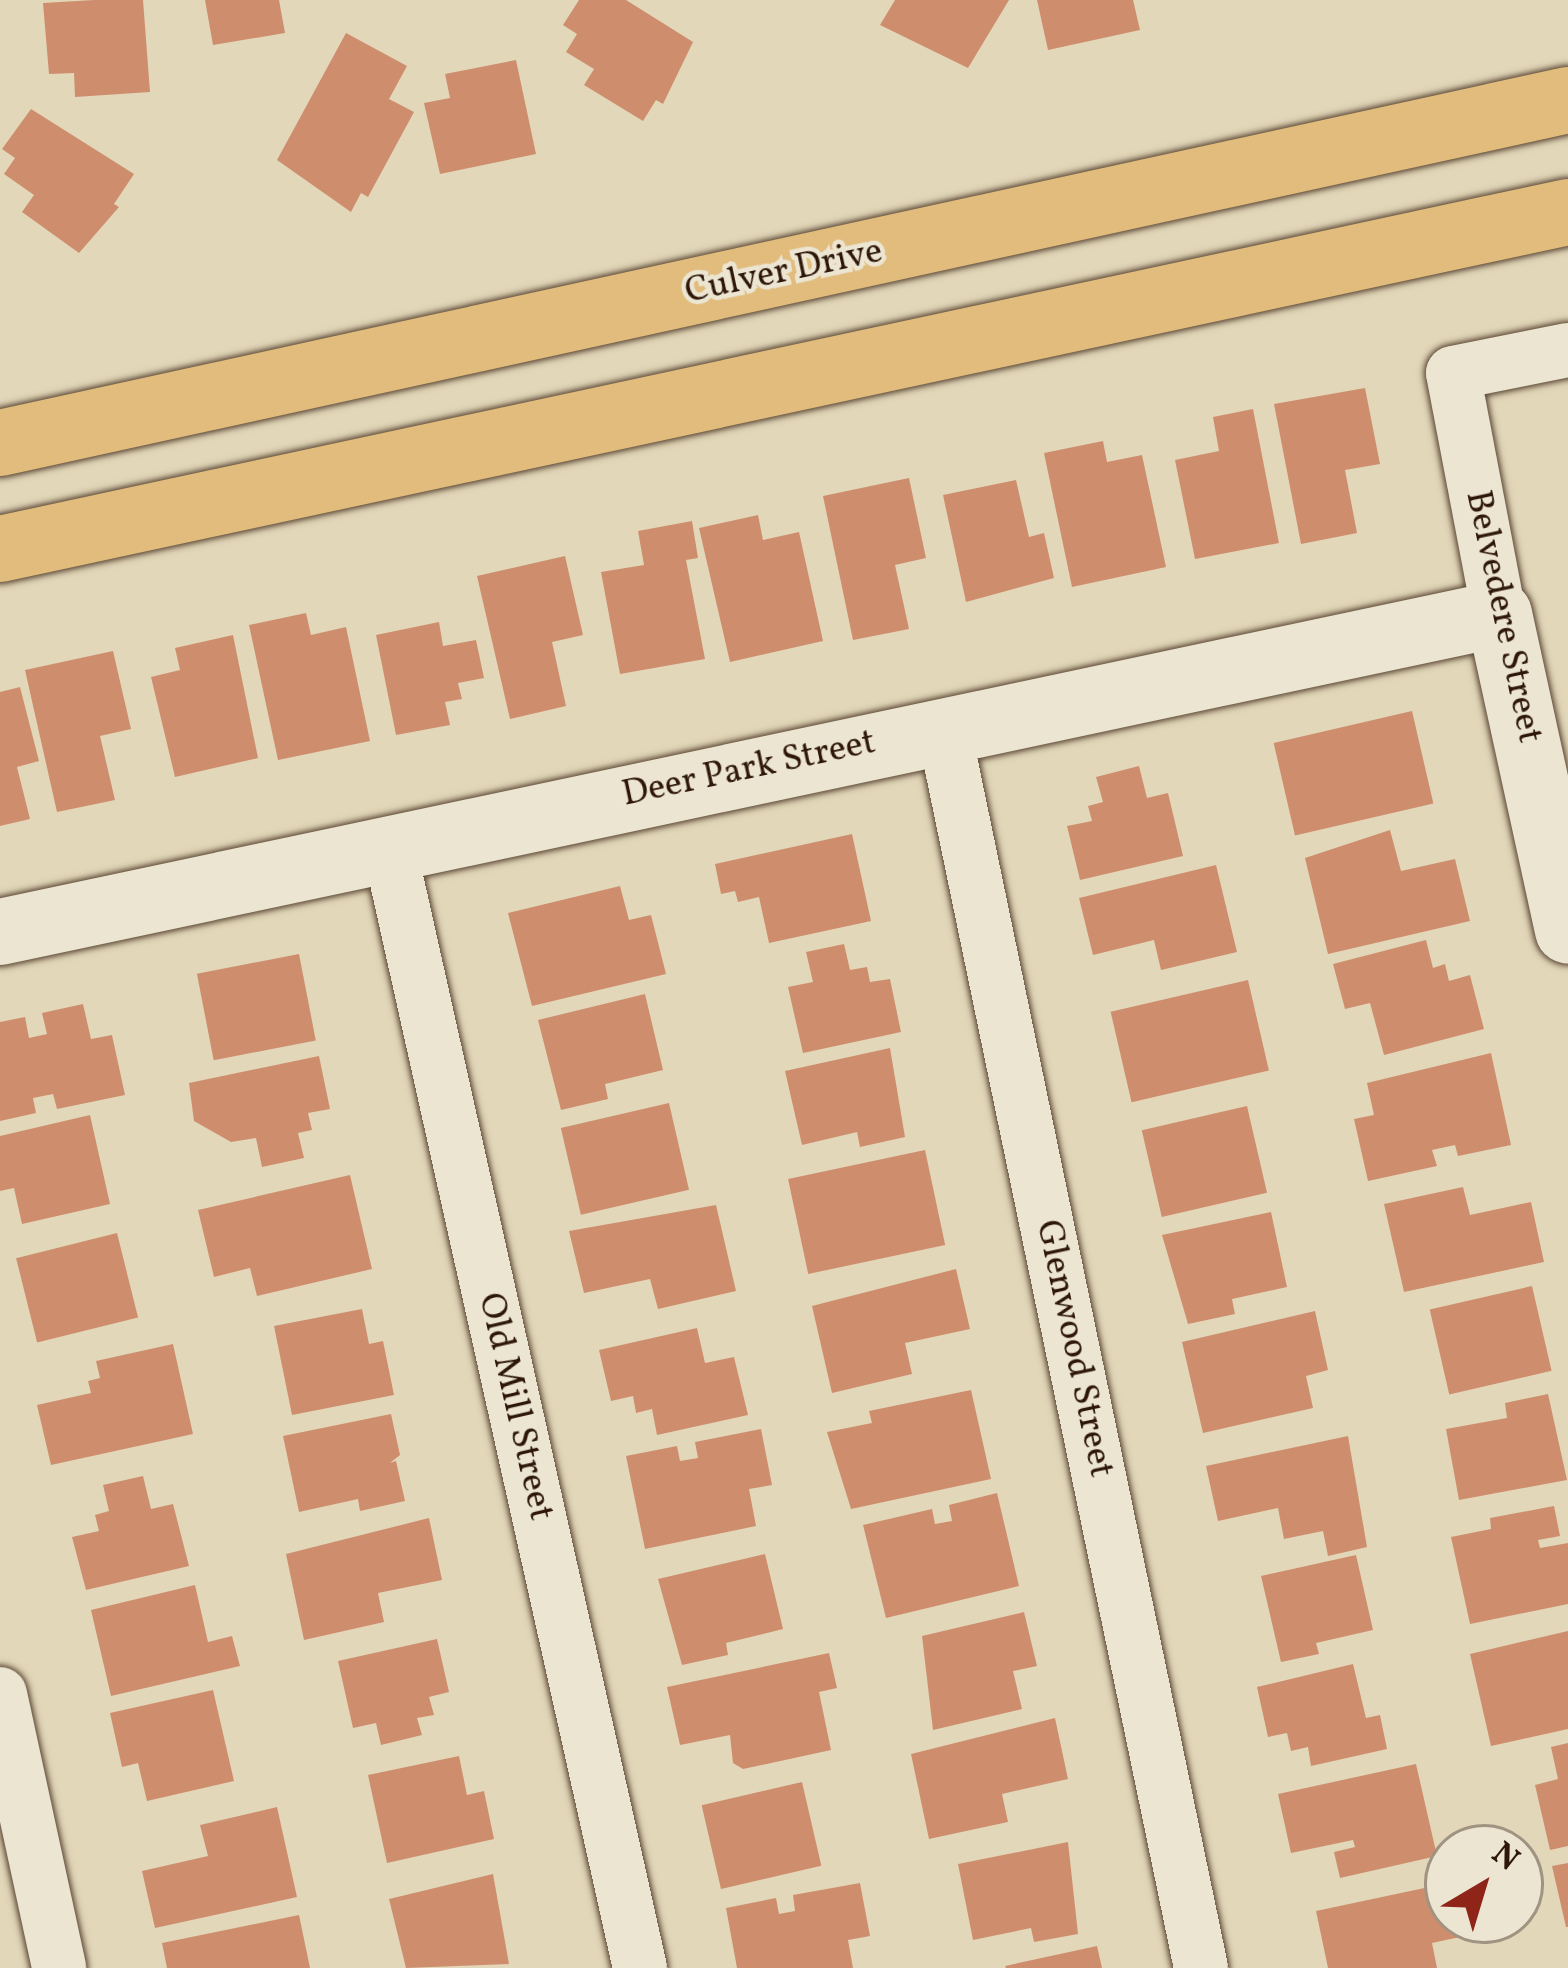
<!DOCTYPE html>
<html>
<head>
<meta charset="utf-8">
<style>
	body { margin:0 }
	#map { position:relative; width:1568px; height:1968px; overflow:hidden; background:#e2d7b9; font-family:Vollkorn,serif }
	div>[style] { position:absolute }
	.building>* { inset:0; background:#ce8e6e; transform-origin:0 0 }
	.roads { filter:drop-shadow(0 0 3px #5b4734) drop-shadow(0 0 3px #5b4734) }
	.minor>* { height:54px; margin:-27px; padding:0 27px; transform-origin:27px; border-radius:27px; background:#ece5d2 }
	.tertiary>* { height:66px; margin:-33px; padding:0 33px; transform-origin:33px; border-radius:33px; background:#ece5d2 }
	.primary>* { height:66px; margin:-33px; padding:0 33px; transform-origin:33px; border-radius:33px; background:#e1bc7c }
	span { translate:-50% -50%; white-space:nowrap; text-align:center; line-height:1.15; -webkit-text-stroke:9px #ece5d2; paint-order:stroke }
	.street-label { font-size:36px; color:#2e1708 }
	.north { position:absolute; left:1424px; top:1824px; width:120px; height:120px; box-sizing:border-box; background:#ece5d2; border:3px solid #a09381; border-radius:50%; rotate:38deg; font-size:33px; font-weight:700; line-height:48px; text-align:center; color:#2e1708 }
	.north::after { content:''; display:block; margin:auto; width:42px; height:54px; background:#8f2418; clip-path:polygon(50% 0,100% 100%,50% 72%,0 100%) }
</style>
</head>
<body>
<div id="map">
	<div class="building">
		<div style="clip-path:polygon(94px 0,143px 0,150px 92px,75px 97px,74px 73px,49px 74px,43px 3px)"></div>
		<div style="clip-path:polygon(205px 0,279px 0,285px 33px,213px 45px)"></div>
		<div style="clip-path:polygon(579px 0,626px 0,693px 42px,663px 104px,656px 100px,643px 121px,584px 85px,594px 69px,566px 52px,577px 34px,563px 25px)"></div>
		<div style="clip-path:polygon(895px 0,1009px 0,968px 68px,880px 25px)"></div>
		<div style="clip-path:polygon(1037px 0,1133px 0,1140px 30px,1048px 50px)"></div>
		<div style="clip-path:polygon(346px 33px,407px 66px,389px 99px,414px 112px,368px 197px,361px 193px,351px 212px,277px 160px)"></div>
		<div style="clip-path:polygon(516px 60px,536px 154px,440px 174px,424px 103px,450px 98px,445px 74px)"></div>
		<div style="clip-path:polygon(31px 109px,134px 174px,114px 204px,119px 207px,79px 253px,22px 212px,34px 195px,4px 174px,15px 158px,2px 149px)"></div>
		<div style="clip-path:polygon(1365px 388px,1380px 464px,1345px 470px,1357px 533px,1301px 544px,1274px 404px)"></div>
		<div style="clip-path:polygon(1253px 409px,1279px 543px,1195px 559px,1175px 460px,1219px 451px,1213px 417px)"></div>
		<div style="clip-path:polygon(1103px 441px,1107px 462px,1142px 455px,1166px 567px,1072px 587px,1044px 453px)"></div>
		<div style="clip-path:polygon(909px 478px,926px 558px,895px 565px,909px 629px,853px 640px,823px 496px)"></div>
		<div style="clip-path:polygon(1016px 480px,1029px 537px,1044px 533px,1054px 578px,966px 602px,943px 495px)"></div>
		<div style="clip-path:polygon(758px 515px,763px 540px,799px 532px,823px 641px,730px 662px,699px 528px)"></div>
		<div style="clip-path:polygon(692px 521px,698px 558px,686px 560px,705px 659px,620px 674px,601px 572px,644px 565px,638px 531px)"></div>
		<div style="clip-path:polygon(565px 556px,583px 635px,552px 642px,566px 706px,510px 719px,477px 576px)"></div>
		<div style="clip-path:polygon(306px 613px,311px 635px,346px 627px,370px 741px,278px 760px,249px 625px)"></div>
		<div style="clip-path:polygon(439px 622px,443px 646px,476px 640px,484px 678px,458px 683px,462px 699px,445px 702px,450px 725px,396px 735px,376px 635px)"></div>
		<div style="clip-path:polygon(233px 635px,258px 758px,175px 777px,151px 677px,180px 670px,175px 648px)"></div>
		<div style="clip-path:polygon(113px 651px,131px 729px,100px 736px,115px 800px,57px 812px,25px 670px)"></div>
		<div style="clip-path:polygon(20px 687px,39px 761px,17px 767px,30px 819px,0 826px,0 692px)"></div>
		<div style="left:1412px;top:711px;width:95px;height:142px;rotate:77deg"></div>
		<div style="clip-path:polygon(1139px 766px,1147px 798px,1168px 793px,1183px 856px,1080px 880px,1067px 826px,1092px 821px,1088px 806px,1103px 802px,1096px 777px)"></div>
		<div style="clip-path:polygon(1390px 830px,1401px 871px,1455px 859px,1470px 921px,1328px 954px,1305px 858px)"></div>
		<div style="clip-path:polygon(852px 834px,871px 921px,769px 943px,759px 897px,738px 902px,735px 891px,721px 894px,715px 864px)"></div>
		<div style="clip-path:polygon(1216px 865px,1237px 952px,1161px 970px,1154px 940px,1093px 955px,1079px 898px)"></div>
		<div style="clip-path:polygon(620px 886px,629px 920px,651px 915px,666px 974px,532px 1006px,508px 913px)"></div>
		<div style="clip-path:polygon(1426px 940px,1433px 968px,1445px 964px,1449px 981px,1470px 975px,1484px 1029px,1384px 1055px,1370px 1003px,1345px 1009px,1333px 964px)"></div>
		<div style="clip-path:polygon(844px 944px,850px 970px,867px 967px,870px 982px,890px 979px,901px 1032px,803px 1053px,788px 987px,813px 982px,806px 952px)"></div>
		<div style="left:299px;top:954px;width:88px;height:104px;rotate:79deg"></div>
		<div style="left:1248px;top:980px;width:93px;height:141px;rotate:77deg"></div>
		<div style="clip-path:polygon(645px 994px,663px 1070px,605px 1084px,608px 1099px,561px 1110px,538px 1020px)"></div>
		<div style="clip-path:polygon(83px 1004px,91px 1039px,112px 1035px,125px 1095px,57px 1109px,53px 1094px,33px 1098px,36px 1113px,0 1121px,0 1022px,25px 1017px,29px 1038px,47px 1034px,42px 1013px)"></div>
		<div style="clip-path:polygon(890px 1048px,905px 1137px,860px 1147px,857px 1132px,802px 1145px,785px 1071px)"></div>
		<div style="clip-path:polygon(1491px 1053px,1511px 1145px,1458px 1156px,1455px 1145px,1432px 1150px,1437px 1166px,1368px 1181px,1354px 1119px,1374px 1115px,1367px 1083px)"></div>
		<div style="clip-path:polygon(319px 1056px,330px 1109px,308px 1113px,312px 1130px,298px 1133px,304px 1158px,262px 1167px,256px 1138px,231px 1142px,194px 1121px,189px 1083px)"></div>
		<div style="left:669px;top:1103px;width:89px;height:111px;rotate:77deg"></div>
		<div style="left:1247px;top:1106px;width:89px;height:108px;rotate:77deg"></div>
		<div style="clip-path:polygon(90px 1115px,110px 1204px,22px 1224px,14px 1188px,0 1191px,0 1136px)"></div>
		<div style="left:925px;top:1150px;width:97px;height:140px;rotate:78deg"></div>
		<div style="clip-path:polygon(350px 1175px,372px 1269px,257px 1296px,250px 1268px,214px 1277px,198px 1210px)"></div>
		<div style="clip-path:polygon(1463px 1187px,1470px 1215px,1531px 1202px,1544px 1262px,1404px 1292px,1384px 1204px)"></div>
		<div style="clip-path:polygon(716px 1205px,736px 1291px,658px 1309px,650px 1279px,584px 1293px,569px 1231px)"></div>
		<div style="clip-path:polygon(1271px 1212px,1287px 1287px,1232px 1299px,1235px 1314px,1188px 1324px,1162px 1235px)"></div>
		<div style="left:117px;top:1233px;width:87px;height:104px;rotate:76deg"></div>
		<div style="clip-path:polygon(956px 1269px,970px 1329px,905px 1343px,912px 1374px,832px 1393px,812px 1306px)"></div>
		<div style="left:1532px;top:1286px;width:87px;height:105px;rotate:77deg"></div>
		<div style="clip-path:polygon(362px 1309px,369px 1344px,383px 1341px,394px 1395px,292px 1415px,274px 1326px)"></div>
		<div style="clip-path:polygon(1315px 1311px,1328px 1370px,1306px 1376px,1313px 1408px,1203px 1433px,1182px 1342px)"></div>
		<div style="clip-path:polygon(697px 1328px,705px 1363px,734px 1357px,748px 1415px,657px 1435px,652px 1409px,636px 1413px,633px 1396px,611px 1401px,599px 1350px)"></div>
		<div style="clip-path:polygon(173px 1344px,193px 1434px,51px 1465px,37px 1405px,91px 1393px,88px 1381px,100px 1378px,96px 1361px)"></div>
		<div style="clip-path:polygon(971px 1390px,991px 1479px,851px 1509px,827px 1432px,872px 1423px,869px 1411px)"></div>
		<div style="clip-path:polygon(1548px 1394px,1567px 1480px,1459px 1500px,1446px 1429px,1507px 1418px,1505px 1403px)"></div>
		<div style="clip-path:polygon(391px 1414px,400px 1455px,390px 1463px,396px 1461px,405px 1501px,360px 1511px,358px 1499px,299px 1512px,283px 1436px)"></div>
		<div style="clip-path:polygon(761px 1429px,772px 1485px,749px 1489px,756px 1526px,645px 1549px,626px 1456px,677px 1446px,680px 1461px,698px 1458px,695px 1442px)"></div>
		<div style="clip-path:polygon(1348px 1436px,1367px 1547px,1328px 1556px,1323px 1531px,1284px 1539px,1278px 1508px,1218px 1521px,1206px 1466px)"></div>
		<div style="clip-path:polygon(143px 1476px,151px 1509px,173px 1504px,189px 1566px,86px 1590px,72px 1537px,99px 1531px,95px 1515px,109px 1511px,103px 1485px)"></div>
		<div style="clip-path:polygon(997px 1493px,1019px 1586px,886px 1618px,863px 1525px,932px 1509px,935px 1524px,952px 1521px,949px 1505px)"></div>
		<div style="clip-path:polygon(1554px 1506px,1560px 1536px,1538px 1540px,1540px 1548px,1568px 1543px,1568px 1604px,1470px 1624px,1451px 1537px,1491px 1529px,1490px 1518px)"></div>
		<div style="clip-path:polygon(429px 1518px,442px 1580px,378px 1593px,384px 1622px,304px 1640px,286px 1554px)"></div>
		<div style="clip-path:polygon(765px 1554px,783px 1629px,726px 1643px,728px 1655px,682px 1665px,658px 1579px)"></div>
		<div style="clip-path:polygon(1356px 1555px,1373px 1630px,1316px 1643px,1319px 1654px,1281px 1662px,1261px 1576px)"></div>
		<div style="clip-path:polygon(195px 1585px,208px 1642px,232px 1636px,240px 1666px,111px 1696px,91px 1610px)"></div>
		<div style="clip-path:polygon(1024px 1612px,1037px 1666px,1013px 1671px,1022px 1709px,933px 1730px,922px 1636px)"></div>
		<div style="clip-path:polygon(1568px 1631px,1568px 1729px,1491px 1746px,1470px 1654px)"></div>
		<div style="clip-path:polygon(437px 1639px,449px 1692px,429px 1697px,434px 1715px,417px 1718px,422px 1735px,381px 1745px,376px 1723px,353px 1728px,338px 1661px)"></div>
		<div style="clip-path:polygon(829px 1653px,837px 1688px,819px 1692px,831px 1750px,743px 1769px,733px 1763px,730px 1735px,680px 1745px,667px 1687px)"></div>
		<div style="clip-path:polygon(1353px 1664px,1366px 1718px,1380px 1715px,1387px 1749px,1311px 1766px,1308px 1747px,1291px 1751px,1287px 1733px,1268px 1737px,1257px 1687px)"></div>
		<div style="clip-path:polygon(213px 1690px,234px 1781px,147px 1801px,138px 1763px,122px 1767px,110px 1713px)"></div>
		<div style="clip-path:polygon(1055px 1718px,1068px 1779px,1002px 1794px,1008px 1822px,929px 1839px,911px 1754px)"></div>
		<div style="clip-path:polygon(1568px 1743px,1568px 1846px,1550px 1850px,1535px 1785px,1558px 1779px,1551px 1747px)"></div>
		<div style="clip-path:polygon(459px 1756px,467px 1795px,484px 1791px,494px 1839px,387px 1863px,368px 1775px)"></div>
		<div style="clip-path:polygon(1416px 1764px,1437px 1856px,1340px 1878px,1334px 1852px,1355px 1847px,1353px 1840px,1291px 1853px,1278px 1794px)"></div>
		<div style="left:802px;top:1782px;width:86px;height:103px;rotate:77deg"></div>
		<div style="clip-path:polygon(277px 1807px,297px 1897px,155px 1928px,142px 1871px,208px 1856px,200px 1825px)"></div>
		<div style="clip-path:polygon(1068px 1842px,1078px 1934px,1034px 1942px,1031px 1928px,973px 1940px,958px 1864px)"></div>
		<div style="clip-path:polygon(1568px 1863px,1568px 1927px,1566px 1927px,1552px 1866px)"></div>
		<div style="clip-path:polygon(493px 1874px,509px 1964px,406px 1968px,389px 1899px)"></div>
		<div style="clip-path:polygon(860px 1883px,870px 1936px,848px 1940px,853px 1968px,737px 1968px,726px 1908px,776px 1898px,779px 1914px,795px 1911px,793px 1895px)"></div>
		<div style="clip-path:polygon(1448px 1883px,1448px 1920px,1466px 1920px,1469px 1935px,1432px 1943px,1437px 1968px,1328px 1968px,1316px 1911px)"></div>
		<div style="clip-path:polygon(299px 1915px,310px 1968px,167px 1968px,162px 1943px)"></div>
		<div style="clip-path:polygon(1097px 1946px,1102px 1968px,1006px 1968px,1005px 1966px)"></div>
	</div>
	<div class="roads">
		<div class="minor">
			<div style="left:1499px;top:614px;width:245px;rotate:-100.8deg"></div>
			<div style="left:1453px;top:373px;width:117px;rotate:-11.3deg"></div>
			<div style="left:944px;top:730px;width:1264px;rotate:78.27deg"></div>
			<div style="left:389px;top:846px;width:1150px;rotate:77.39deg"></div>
			<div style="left:0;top:1694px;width:280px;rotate:77.8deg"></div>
		</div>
		<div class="tertiary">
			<div style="left:0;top:932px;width:1532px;rotate:-11.98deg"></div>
			<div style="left:1499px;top:614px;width:324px;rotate:77.7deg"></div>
		</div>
		<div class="primary">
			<div style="left:0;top:443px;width:1605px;rotate:-12.34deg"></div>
			<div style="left:0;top:549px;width:1604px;rotate:-12.13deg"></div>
		</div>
	</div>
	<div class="street-label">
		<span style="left:784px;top:273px;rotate:-12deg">Culver Drive</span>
		<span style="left:1502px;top:617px;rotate:78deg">Belvedere Street</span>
		<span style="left:749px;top:770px;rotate:-12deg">Deer Park Street</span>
		<span style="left:1073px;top:1349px;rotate:78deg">Glenwood Street</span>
		<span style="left:514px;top:1407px;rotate:77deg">Old Mill Street</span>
	</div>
	<div class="north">N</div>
</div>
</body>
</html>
